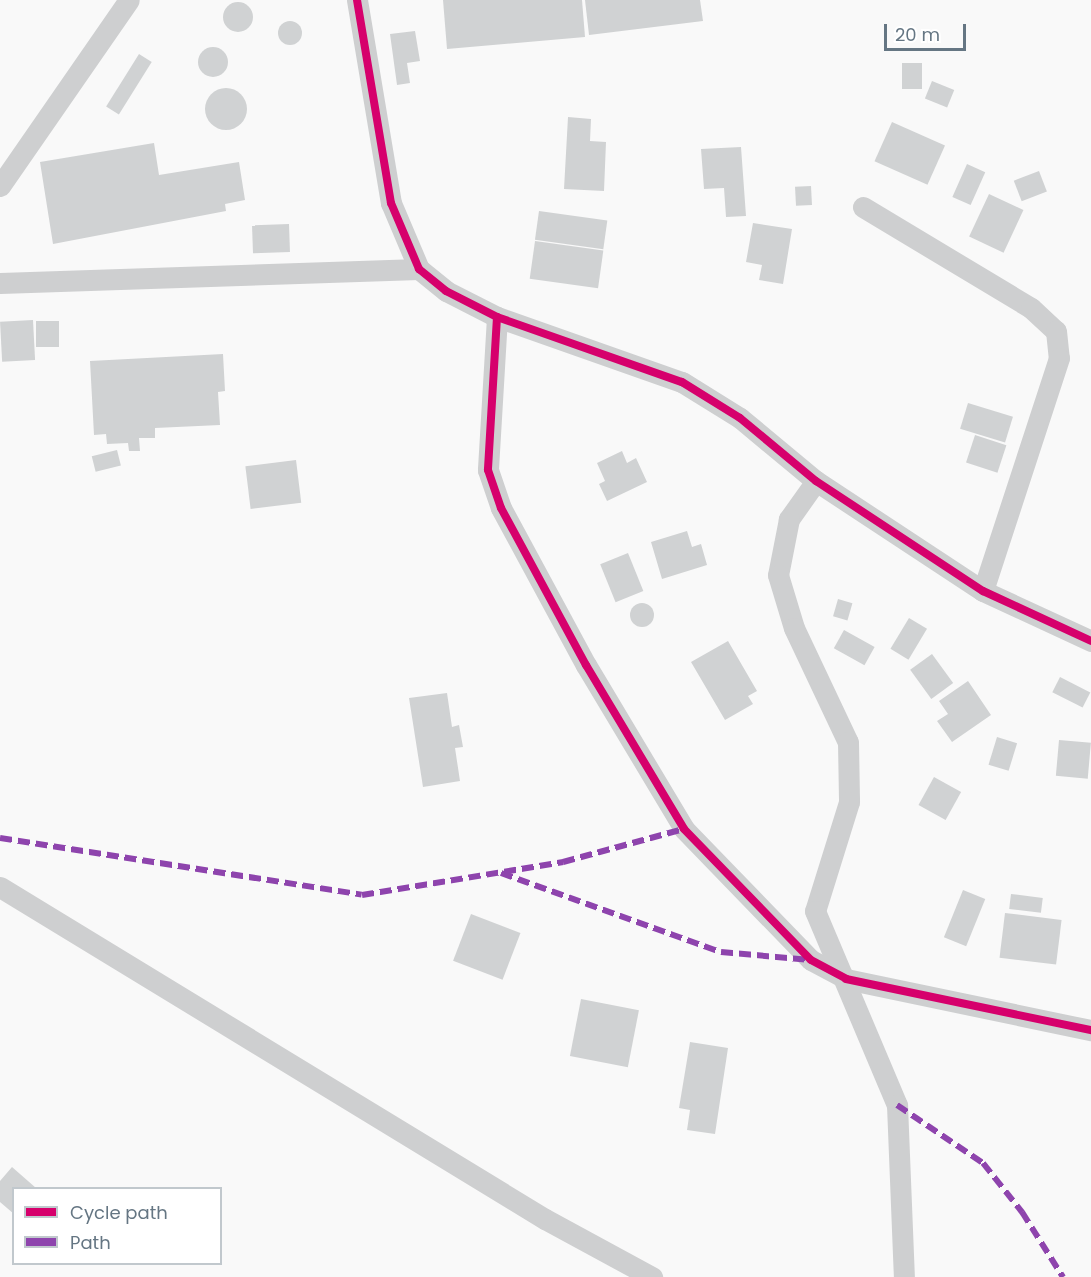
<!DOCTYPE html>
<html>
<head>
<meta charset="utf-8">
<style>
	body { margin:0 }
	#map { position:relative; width:1091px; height:1277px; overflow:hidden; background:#f9f9f9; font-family:Poppins,sans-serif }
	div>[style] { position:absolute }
	.building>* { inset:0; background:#d0d2d3; transform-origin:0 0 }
	.round { border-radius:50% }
	.minor>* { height:21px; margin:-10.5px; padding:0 10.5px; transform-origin:10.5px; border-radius:10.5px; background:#cecfd0 }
	.quiet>* { height:6px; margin-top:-3px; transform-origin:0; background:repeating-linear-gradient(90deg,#8e44ad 0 12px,transparent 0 18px) }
	.cycleway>* { height:8px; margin:-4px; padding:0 4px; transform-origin:4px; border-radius:4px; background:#d6006c }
	span { translate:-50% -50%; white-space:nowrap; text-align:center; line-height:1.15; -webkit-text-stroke:6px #fff; paint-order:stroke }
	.legend { position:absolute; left:12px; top:1187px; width:210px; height:78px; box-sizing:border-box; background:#fff; border:2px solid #c1c8cd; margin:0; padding:8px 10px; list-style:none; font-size:18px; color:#657683 }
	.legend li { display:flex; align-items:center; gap:12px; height:30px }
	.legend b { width:30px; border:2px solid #c1c8cd }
	.scale { position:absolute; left:884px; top:24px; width:82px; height:27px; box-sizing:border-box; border:3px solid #657683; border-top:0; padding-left:8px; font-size:18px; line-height:21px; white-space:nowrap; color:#657683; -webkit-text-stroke:4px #fff; paint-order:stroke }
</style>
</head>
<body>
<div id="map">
	<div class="building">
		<div style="clip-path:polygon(443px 0,582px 0,585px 37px,447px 49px)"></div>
		<div style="clip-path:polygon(585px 0,700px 0,703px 21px,589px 35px)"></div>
		<div class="round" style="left:223px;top:2px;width:30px;height:30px"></div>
		<div class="round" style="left:278px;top:21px;width:24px;height:24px"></div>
		<div style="clip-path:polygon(415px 31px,420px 61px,407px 63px,410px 83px,397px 85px,390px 34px)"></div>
		<div class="round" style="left:198px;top:47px;width:30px;height:30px"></div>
		<div style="left:139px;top:54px;width:15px;height:62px;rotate:32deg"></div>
		<div style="left:902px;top:63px;width:20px;height:26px"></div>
		<div style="left:932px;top:81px;width:24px;height:19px;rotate:22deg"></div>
		<div class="round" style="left:205px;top:88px;width:42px;height:42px"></div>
		<div style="clip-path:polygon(568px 117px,591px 119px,590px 141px,606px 142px,604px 191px,564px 189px)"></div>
		<div style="left:892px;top:122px;width:58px;height:43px;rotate:24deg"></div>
		<div style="clip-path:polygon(154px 143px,159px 175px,239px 162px,245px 200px,225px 204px,226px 211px,53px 244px,40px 162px)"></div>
		<div style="clip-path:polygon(741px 147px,746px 216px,726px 217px,724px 188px,704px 189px,701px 149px)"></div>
		<div style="left:967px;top:164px;width:20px;height:36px;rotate:24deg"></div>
		<div style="left:1039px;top:171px;width:22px;height:27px;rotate:69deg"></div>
		<div style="left:811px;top:186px;width:19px;height:16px;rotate:87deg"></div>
		<div style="left:989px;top:194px;width:38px;height:47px;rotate:25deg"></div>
		<div style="left:539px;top:211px;width:69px;height:29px;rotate:8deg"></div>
		<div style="clip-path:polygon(753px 223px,792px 229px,783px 284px,759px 280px,762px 265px,746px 262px)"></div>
		<div style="left:289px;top:224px;width:28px;height:37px;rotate:88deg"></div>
		<div style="left:535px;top:241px;width:69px;height:38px;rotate:8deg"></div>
		<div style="left:33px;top:320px;width:40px;height:33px;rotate:87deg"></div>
		<div style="left:36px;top:321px;width:23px;height:26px"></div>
		<div style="clip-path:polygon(223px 354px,225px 391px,218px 392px,220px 425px,155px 428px,155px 438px,139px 438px,140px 451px,129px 451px,128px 443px,107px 444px,106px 434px,94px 435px,90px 361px)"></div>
		<div style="left:968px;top:403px;width:47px;height:27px;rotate:17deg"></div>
		<div style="left:975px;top:435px;width:33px;height:29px;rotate:18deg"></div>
		<div style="left:117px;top:450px;width:16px;height:26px;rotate:76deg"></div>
		<div style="clip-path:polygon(622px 451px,627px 463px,636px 458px,647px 482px,607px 501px,599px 484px,605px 481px,597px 463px)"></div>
		<div style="left:296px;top:460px;width:43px;height:51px;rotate:83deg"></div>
		<div style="clip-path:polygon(687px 531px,692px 547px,701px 544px,707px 565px,662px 579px,651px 542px)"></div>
		<div style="left:628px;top:553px;width:41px;height:30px;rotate:68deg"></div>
		<div style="left:838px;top:599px;width:15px;height:18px;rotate:16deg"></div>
		<div class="round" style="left:630px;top:603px;width:24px;height:24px"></div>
		<div style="left:909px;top:618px;width:21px;height:36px;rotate:31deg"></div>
		<div style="left:844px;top:630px;width:35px;height:21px;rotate:29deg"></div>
		<div style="clip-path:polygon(728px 641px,757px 691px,748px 696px,753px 704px,725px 720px,691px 662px)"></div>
		<div style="left:932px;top:654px;width:36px;height:27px;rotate:54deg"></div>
		<div style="left:1060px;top:677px;width:34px;height:17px;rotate:27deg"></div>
		<div style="clip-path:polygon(968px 681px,991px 715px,952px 742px,937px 721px,948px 714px,939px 701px)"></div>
		<div style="clip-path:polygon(447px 693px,452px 727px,459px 725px,463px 747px,455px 748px,460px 781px,423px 787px,409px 698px)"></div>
		<div style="left:997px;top:737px;width:21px;height:29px;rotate:17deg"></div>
		<div style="left:1059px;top:740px;width:32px;height:36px;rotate:5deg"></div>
		<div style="left:934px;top:777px;width:31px;height:32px;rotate:29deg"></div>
		<div style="left:963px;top:890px;width:24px;height:51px;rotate:22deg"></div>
		<div style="left:1011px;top:894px;width:32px;height:15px;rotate:7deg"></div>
		<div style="left:1005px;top:913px;width:57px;height:45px;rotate:7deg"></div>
		<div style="left:471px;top:914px;width:53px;height:50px;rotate:21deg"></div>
		<div style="left:581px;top:999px;width:59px;height:58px;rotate:11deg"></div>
		<div style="clip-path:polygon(690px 1042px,728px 1048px,715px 1134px,687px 1130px,690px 1110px,679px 1108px)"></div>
		<div style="clip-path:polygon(12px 1167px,36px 1188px,14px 1188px,14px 1214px,0 1202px,0 1181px)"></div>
	</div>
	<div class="minor">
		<div style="left:357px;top:0;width:206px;rotate:80.5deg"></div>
		<div style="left:391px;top:203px;width:72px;rotate:67deg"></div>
		<div style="left:419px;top:269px;width:35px;rotate:39deg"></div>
		<div style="left:446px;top:291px;width:57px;rotate:27deg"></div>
		<div style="left:497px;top:317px;width:196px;rotate:19.4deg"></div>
		<div style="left:682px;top:382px;width:68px;rotate:31.8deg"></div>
		<div style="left:740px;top:418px;width:99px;rotate:39.7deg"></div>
		<div style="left:816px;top:481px;width:200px;rotate:33.4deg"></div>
		<div style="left:983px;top:591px;width:119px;rotate:24.8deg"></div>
		<div style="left:0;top:186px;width:226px;rotate:-55.3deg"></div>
		<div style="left:863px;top:207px;width:196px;rotate:31deg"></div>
		<div style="left:1031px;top:308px;width:34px;rotate:43deg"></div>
		<div style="left:1056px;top:331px;width:27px;rotate:84deg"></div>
		<div style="left:1059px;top:358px;width:245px;rotate:108.1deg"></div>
		<div style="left:0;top:283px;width:419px;rotate:-1.9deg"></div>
		<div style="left:497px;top:317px;width:153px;rotate:93.4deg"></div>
		<div style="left:488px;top:470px;width:40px;rotate:71.1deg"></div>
		<div style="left:501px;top:508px;width:179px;rotate:61.6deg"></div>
		<div style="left:586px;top:665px;width:191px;rotate:59.1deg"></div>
		<div style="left:684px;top:829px;width:182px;rotate:45.9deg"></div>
		<div style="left:811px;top:960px;width:40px;rotate:28deg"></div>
		<div style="left:846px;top:979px;width:250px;rotate:11.8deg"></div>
		<div style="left:816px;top:481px;width:47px;rotate:125.4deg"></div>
		<div style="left:789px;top:519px;width:57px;rotate:101.1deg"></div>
		<div style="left:778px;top:575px;width:55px;rotate:73.2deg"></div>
		<div style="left:794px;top:628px;width:126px;rotate:64.7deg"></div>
		<div style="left:848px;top:742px;width:60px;rotate:89deg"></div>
		<div style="left:849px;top:802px;width:114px;rotate:107.3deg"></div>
		<div style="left:815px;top:911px;width:211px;rotate:67.1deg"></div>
		<div style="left:897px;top:1105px;width:172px;rotate:87.7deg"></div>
		<div style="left:0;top:887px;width:638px;rotate:31.35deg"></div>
		<div style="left:545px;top:1219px;width:122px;rotate:28.5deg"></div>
	</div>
	<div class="quiet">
		<div style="left:0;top:838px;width:366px;rotate:8.9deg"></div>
		<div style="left:362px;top:895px;width:204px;rotate:-9.3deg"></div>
		<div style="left:563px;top:862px;width:125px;rotate:-15.3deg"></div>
		<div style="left:501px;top:873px;width:234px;rotate:19.8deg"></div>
		<div style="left:721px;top:952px;width:90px;rotate:5.1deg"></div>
		<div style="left:897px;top:1105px;width:104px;rotate:34deg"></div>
		<div style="left:983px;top:1163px;width:63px;rotate:51.5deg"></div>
		<div style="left:1022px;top:1212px;width:77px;rotate:57.8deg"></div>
	</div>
	<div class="cycleway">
		<div style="left:357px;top:0;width:206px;rotate:80.5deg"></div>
		<div style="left:391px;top:203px;width:72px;rotate:67deg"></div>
		<div style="left:419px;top:269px;width:35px;rotate:39deg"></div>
		<div style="left:446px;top:291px;width:57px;rotate:27deg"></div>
		<div style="left:497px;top:317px;width:196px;rotate:19.4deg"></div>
		<div style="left:682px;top:382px;width:68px;rotate:31.8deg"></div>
		<div style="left:740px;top:418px;width:99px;rotate:39.7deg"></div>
		<div style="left:816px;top:481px;width:200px;rotate:33.4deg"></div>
		<div style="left:983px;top:591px;width:119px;rotate:24.8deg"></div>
		<div style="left:497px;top:317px;width:153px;rotate:93.4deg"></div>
		<div style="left:488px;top:470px;width:40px;rotate:71.1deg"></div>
		<div style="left:501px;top:508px;width:179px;rotate:61.6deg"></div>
		<div style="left:586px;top:665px;width:191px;rotate:59.1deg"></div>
		<div style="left:684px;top:829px;width:182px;rotate:45.9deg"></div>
		<div style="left:811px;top:960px;width:40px;rotate:28deg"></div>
		<div style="left:846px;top:979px;width:250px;rotate:11.8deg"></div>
	</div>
	<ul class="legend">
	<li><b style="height:8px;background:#d6006c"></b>Cycle path</li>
	<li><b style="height:8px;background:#8e44ad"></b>Path</li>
	</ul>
	<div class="scale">20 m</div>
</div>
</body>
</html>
